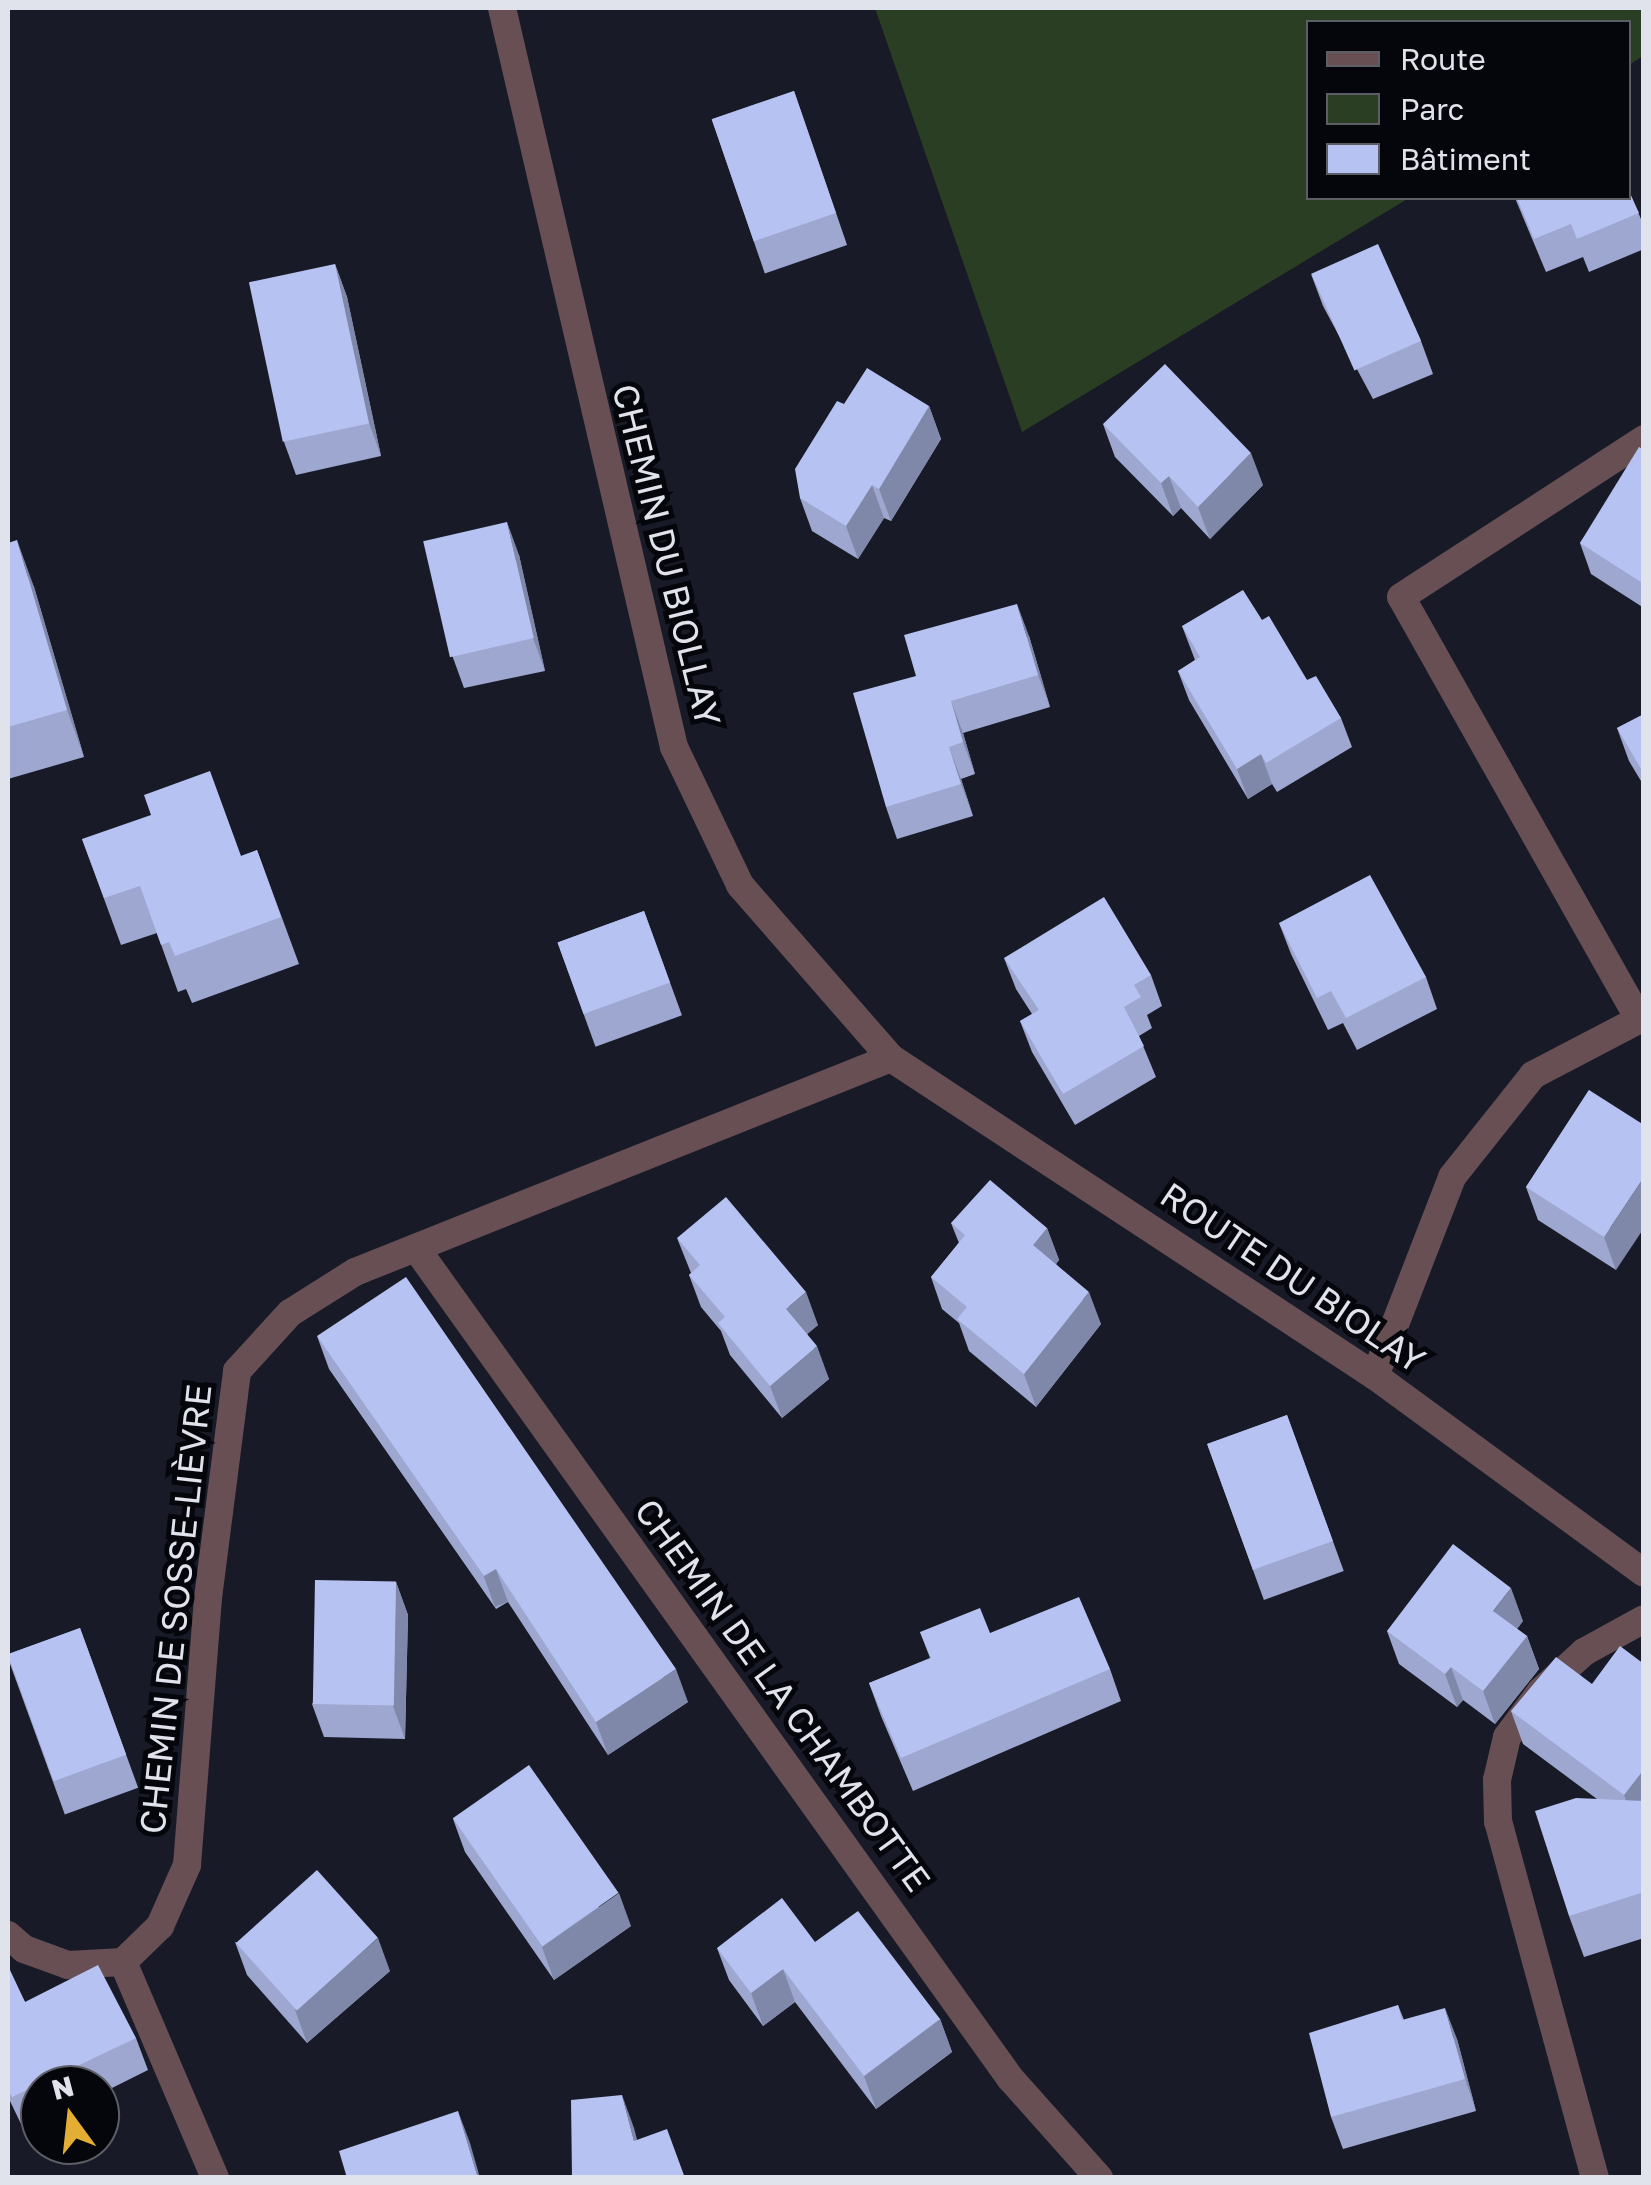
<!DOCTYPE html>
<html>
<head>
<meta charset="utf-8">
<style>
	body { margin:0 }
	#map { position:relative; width:1651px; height:2185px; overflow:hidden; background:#181b27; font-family:"Golos Text",sans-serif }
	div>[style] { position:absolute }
	.green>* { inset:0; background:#2a3e24 }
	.service>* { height:28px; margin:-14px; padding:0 14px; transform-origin:14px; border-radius:14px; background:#674f53 }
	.minor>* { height:28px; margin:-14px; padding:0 14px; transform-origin:14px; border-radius:14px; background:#674f53 }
	.wall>* { inset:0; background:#9da7d0; transform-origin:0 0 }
	.shaded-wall>* { inset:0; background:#7f88a9; transform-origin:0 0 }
	.building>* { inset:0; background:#b6c2f2; transform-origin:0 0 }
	span { translate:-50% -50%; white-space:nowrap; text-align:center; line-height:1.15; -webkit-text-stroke:10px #05060b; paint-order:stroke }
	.street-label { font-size:35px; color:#e0e3eb }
	.frame { position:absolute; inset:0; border:10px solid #e0e3eb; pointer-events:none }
	.legend { position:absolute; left:1306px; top:20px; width:325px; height:180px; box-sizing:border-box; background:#05060b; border:2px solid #5d5e65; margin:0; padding:12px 18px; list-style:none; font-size:30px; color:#e0e3eb }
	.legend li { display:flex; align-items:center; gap:20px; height:50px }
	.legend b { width:50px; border:2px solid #5d5e65 }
	.north { position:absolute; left:20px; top:2065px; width:100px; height:100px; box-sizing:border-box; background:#05060b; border:2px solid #5d5e65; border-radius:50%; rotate:345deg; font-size:28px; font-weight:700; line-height:40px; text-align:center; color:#e0e3eb }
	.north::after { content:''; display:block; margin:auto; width:35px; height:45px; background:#e4ae35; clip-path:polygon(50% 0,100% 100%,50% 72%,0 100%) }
</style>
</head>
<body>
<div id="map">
	<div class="green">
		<div style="clip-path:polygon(875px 8px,1643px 8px,1643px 56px,1629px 65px,1628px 22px,1308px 22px,1308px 198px,1409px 198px,1022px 432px)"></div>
	</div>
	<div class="service">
		<div style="left:1639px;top:1019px;width:484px;rotate:-119.4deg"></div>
		<div style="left:1401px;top:597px;width:290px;rotate:-33deg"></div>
		<div style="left:416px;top:1248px;width:1021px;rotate:54.41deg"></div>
		<div style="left:1010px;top:2078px;width:134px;rotate:48.3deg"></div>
		<div style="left:1375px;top:1376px;width:213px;rotate:-68.8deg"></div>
		<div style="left:1452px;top:1177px;width:130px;rotate:-51.5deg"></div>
		<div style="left:1533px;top:1075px;width:125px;rotate:-27.6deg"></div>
		<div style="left:123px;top:1962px;width:235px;rotate:66.9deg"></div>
		<div style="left:1595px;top:2178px;width:369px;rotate:-105.2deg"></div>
		<div style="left:1498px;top:1822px;width:42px;rotate:-91.4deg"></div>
		<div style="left:1497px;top:1780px;width:44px;rotate:-76.9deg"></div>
		<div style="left:1507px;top:1737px;width:57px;rotate:-53.5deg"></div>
		<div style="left:1541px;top:1691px;width:58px;rotate:-42.2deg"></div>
		<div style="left:1584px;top:1652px;width:68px;rotate:-28.8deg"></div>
	</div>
	<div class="minor">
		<div style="left:502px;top:8px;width:759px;rotate:76.9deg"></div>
		<div style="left:674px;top:747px;width:153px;rotate:64.4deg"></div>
		<div style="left:740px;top:885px;width:230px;rotate:48.9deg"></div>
		<div style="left:891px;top:1058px;width:579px;rotate:33.31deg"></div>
		<div style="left:1375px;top:1376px;width:333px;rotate:36.2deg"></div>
		<div style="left:8px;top:1935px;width:21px;rotate:41deg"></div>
		<div style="left:24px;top:1949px;width:47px;rotate:20deg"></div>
		<div style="left:68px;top:1965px;width:55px;rotate:-3.1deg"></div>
		<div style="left:123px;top:1962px;width:52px;rotate:-44.2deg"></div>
		<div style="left:160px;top:1926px;width:67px;rotate:-66.1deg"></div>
		<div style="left:187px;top:1865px;width:268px;rotate:-85.5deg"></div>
		<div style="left:208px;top:1598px;width:229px;rotate:-82.7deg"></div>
		<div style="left:237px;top:1371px;width:79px;rotate:-47.6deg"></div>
		<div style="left:290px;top:1313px;width:77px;rotate:-32.2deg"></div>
		<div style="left:355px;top:1272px;width:577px;rotate:-21.76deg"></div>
	</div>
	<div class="wall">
		<div style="left:794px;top:91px;width:163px;height:87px;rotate:71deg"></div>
		<div style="clip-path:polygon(1628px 189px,1644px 226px,1644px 249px,1589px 272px,1583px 257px,1546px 272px,1515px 198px,1628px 198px)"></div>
		<div style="clip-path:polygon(335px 264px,347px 297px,381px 456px,296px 475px,284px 442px)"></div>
		<div style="clip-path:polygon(1311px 274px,1421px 341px,1433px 374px,1373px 399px,1323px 306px)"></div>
		<div style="clip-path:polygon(844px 404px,929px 406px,941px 439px,891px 521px,884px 518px,858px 559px,812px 531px,800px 498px)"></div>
		<div style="clip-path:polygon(1103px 424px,1263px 485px,1210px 539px,1181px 508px,1173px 516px,1115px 457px)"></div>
		<div style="clip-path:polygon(1644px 450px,1644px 608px,1591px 574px,1580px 543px)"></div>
		<div style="clip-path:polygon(8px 543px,34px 587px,84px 757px,8px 779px)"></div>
		<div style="clip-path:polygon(519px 555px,545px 671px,464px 688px,452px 655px)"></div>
		<div style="clip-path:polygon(1262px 620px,1307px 680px,1341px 718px,1352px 747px,1277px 792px,1272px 784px,1248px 799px,1189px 700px,1178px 671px,1195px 660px,1182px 626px)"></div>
		<div style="clip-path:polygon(1029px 636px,1050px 707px,963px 733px,975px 774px,961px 779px,973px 816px,897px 839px,886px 807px,916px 676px)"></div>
		<div style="clip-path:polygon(1644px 714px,1644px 786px,1629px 761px,1617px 728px)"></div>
		<div style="clip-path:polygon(82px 839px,241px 856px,257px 850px,299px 964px,192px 1003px,186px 989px,178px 992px,157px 933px,121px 945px)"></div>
		<div style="left:644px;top:911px;width:111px;height:92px;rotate:70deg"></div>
		<div style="clip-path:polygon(1279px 923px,1426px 977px,1437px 1009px,1357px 1050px,1343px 1023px,1328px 1030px,1291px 954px)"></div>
		<div style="clip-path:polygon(1004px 958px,1151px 975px,1162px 1006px,1147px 1015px,1152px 1028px,1139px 1036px,1156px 1077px,1075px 1125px,1032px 1052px,1020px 1021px,1032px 1014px,1016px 989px)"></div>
		<div style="clip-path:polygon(1589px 1090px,1616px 1270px,1538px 1220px,1526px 1187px)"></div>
		<div style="clip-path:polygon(951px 1223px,1047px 1228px,1059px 1260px,1056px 1264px,1101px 1324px,1036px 1407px,969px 1351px,959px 1323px,942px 1309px,931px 1277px,959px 1243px)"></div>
		<div style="clip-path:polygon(677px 1238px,818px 1325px,807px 1334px,829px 1379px,782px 1418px,730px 1355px,721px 1331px,701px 1307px,689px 1275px,691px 1273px)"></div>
		<div style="clip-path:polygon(317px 1336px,688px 1702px,608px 1755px,508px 1602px,496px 1609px,329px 1369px)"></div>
		<div style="left:1287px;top:1415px;width:166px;height:85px;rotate:70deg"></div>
		<div style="clip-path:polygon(396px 1582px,408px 1615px,405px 1739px,324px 1737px,312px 1704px)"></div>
		<div style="clip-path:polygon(1523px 1621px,1517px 1629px,1527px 1636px,1539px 1669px,1495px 1724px,1463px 1700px,1457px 1707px,1399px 1664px,1387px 1631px)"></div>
		<div style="left:80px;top:1628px;width:170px;height:78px;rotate:70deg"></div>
		<div style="clip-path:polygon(920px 1632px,1110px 1669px,1121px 1701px,913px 1791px,881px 1716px,869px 1683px,930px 1658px)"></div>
		<div style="clip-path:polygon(1644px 1664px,1644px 1938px,1584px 1957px,1569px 1916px,1597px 1799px,1523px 1744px,1511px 1711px,1592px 1684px)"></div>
		<div style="clip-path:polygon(453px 1819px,631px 1926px,554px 1980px,465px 1852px)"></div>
		<div style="clip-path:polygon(235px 1942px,390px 1971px,307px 2043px,247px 1975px)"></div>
		<div style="clip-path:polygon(815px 1942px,940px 2019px,952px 2052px,876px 2109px,795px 2002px,763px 2026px,729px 1980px,717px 1948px)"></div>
		<div style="clip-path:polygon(8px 1971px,25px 2002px,136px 2038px,148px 2070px,100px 2094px,100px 2085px,40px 2085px,40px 2123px,24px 2130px,8px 2097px)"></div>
		<div style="clip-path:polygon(1398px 2005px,1404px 2020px,1457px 2039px,1476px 2111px,1343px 2149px,1331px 2117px)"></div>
	</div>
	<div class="shaded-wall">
		<div style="clip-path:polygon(335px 264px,347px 297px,381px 456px,369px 423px)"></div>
		<div style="clip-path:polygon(929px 406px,941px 439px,891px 521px,879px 489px)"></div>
		<div style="clip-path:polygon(1251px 453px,1263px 485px,1210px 539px,1198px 507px)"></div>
		<div style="clip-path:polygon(1169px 476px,1181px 508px,1173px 516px,1161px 483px)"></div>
		<div style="clip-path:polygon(872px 485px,884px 518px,858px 559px,846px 526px)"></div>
		<div style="clip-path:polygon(507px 522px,519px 555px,545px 671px,533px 638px)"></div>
		<div style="clip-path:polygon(17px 540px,34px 587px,84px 757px,67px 710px)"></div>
		<div style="clip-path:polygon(1017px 604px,1029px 636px,1050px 707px,1038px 675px)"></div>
		<div style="clip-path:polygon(951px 701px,963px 733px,975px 774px,963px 742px)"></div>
		<div style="clip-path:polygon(949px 747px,961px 779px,973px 816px,961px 784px)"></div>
		<div style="clip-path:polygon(1261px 754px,1272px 784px,1248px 799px,1237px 769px)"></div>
		<div style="clip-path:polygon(1644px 1177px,1644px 1228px,1616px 1270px,1604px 1237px)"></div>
		<div style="clip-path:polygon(1047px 1228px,1059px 1260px,1045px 1278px,1033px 1245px)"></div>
		<div style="clip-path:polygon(806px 1292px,818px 1325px,798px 1342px,786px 1309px)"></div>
		<div style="clip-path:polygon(1089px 1292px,1101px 1324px,1036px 1407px,1024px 1374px)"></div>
		<div style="clip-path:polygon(817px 1346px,829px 1379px,782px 1418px,770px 1386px)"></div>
		<div style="left:496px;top:1569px;width:35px;height:14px;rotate:70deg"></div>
		<div style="clip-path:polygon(396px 1582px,408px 1615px,405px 1739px,393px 1706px)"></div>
		<div style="clip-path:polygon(1511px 1588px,1523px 1621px,1505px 1644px,1493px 1611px)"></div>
		<div style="clip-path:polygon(1527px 1636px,1539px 1669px,1495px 1724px,1483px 1691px)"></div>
		<div style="clip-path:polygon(1451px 1667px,1463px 1700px,1457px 1707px,1445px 1674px)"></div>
		<div style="clip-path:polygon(676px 1669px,688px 1702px,608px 1755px,596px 1722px)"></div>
		<div style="clip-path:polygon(1644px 1769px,1644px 1818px,1636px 1828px,1624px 1795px)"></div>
		<div style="clip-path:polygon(619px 1893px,631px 1926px,554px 1980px,542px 1947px)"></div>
		<div style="clip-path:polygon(378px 1938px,390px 1971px,307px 2043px,295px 2010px)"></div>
		<div style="clip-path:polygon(783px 1969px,795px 2002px,763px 2026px,751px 1993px)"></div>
		<div style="clip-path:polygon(1445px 2008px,1457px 2039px,1476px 2111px,1465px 2079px)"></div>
		<div style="clip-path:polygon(940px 2019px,952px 2052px,876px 2109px,864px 2076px)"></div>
		<div style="clip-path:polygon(622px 2095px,634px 2128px,646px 2174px,634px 2141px)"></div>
		<div style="clip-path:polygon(458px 2111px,470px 2143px,480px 2178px,478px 2178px)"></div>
	</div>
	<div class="building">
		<div style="left:794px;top:91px;width:129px;height:87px;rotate:71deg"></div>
		<div style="clip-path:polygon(1628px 189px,1639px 213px,1577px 239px,1571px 224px,1534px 239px,1517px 198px,1628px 198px)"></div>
		<div style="left:1378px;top:244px;width:106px;height:73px;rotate:66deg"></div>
		<div style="left:335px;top:264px;width:163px;height:88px;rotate:78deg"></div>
		<div style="clip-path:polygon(1165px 364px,1251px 453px,1198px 507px,1169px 476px,1161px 483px,1103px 424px)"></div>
		<div style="clip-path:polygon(867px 368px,929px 406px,879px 489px,872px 485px,846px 526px,800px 498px,795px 469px,837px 401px,844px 404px)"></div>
		<div style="clip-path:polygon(1639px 447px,1644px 450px,1644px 584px,1580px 543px)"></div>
		<div style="left:507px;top:522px;width:119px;height:86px;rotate:77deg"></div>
		<div style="clip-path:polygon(17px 540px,67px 710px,8px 727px,8px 543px)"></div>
		<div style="clip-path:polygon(1243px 590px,1262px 620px,1269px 616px,1307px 680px,1316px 676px,1341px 718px,1266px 763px,1261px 754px,1237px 769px,1178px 671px,1200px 657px,1182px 626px)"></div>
		<div style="clip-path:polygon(1017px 604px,1038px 675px,951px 701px,963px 742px,949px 747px,961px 784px,886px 807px,853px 693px,916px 676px,904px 635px)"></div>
		<div style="clip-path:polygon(1644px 714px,1644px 774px,1617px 728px)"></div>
		<div style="clip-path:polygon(210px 771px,241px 856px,257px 850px,281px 917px,175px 956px,169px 942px,161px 945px,140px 886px,104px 898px,82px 839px,151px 815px,144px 795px)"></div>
		<div style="clip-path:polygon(1370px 875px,1426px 977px,1346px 1018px,1331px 991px,1317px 998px,1279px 923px)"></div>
		<div style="clip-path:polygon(1104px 897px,1151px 975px,1134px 985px,1141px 997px,1124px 1007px,1144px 1046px,1063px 1094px,1020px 1021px,1039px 1010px,1004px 958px)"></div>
		<div style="left:644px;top:911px;width:76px;height:92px;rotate:70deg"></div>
		<div style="clip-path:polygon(1589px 1090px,1644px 1125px,1644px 1177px,1604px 1237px,1526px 1187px)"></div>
		<div style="clip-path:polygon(990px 1180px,1047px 1228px,1033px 1245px,1089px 1292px,1024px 1374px,957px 1319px,967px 1307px,931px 1277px,965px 1235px,951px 1223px)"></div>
		<div style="clip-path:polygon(726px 1197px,806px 1292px,786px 1309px,817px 1346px,770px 1386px,718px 1323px,725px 1317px,689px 1275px,700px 1265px,677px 1238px)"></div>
		<div style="clip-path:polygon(406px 1277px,676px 1669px,596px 1722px,496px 1569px,484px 1576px,317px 1336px)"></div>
		<div style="left:1287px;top:1415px;width:134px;height:85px;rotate:70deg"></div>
		<div style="clip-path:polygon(1453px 1544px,1511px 1588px,1493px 1611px,1527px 1636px,1483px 1691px,1451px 1667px,1445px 1674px,1387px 1631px)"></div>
		<div style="left:315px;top:1580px;width:81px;height:124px;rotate:1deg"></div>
		<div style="clip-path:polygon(1079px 1597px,1110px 1669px,901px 1758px,869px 1683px,931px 1658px,920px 1632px,980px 1608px,990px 1633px)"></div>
		<div style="left:80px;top:1628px;width:135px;height:77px;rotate:70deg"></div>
		<div style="clip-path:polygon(1620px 1646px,1644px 1664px,1644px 1769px,1624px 1795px,1511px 1711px,1556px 1657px,1592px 1684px)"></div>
		<div style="left:529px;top:1765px;width:156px;height:93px;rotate:55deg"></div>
		<div style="clip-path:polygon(1576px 1798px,1644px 1801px,1644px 1892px,1569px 1916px,1535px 1811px)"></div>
		<div style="left:317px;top:1870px;width:91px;height:109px;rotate:48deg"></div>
		<div style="clip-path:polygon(782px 1898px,815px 1942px,858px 1911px,940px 2019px,864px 2076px,783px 1969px,751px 1993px,717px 1948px)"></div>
		<div style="clip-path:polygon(98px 1965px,136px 2038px,12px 2097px,8px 2089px,8px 1971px,10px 1970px,25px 2002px)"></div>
		<div style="clip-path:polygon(1398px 2005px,1402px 2020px,1445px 2008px,1465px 2079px,1331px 2117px,1309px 2033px)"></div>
		<div style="clip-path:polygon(622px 2095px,634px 2141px,667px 2129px,685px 2178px,572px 2178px,571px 2100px)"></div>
		<div style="clip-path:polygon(458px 2111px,478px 2178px,347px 2178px,339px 2151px)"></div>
	</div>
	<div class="street-label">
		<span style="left:667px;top:555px;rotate:76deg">CHEMIN DU BIOLLAY</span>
		<span style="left:1293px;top:1277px;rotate:34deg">ROUTE DU BIOLAY</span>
		<span style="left:175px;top:1609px;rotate:-84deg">CHEMIN DE SOSSE-LIÈVRE</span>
		<span style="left:783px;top:1695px;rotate:54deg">CHEMIN DE LA CHAMBOTTE</span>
	</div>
	<div class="frame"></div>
	<ul class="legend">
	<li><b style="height:12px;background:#674f53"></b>Route</li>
	<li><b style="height:28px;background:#2a3e24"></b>Parc</li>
	<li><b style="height:28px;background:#b6c2f2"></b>Bâtiment</li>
	</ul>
	<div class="north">N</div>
</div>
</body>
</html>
